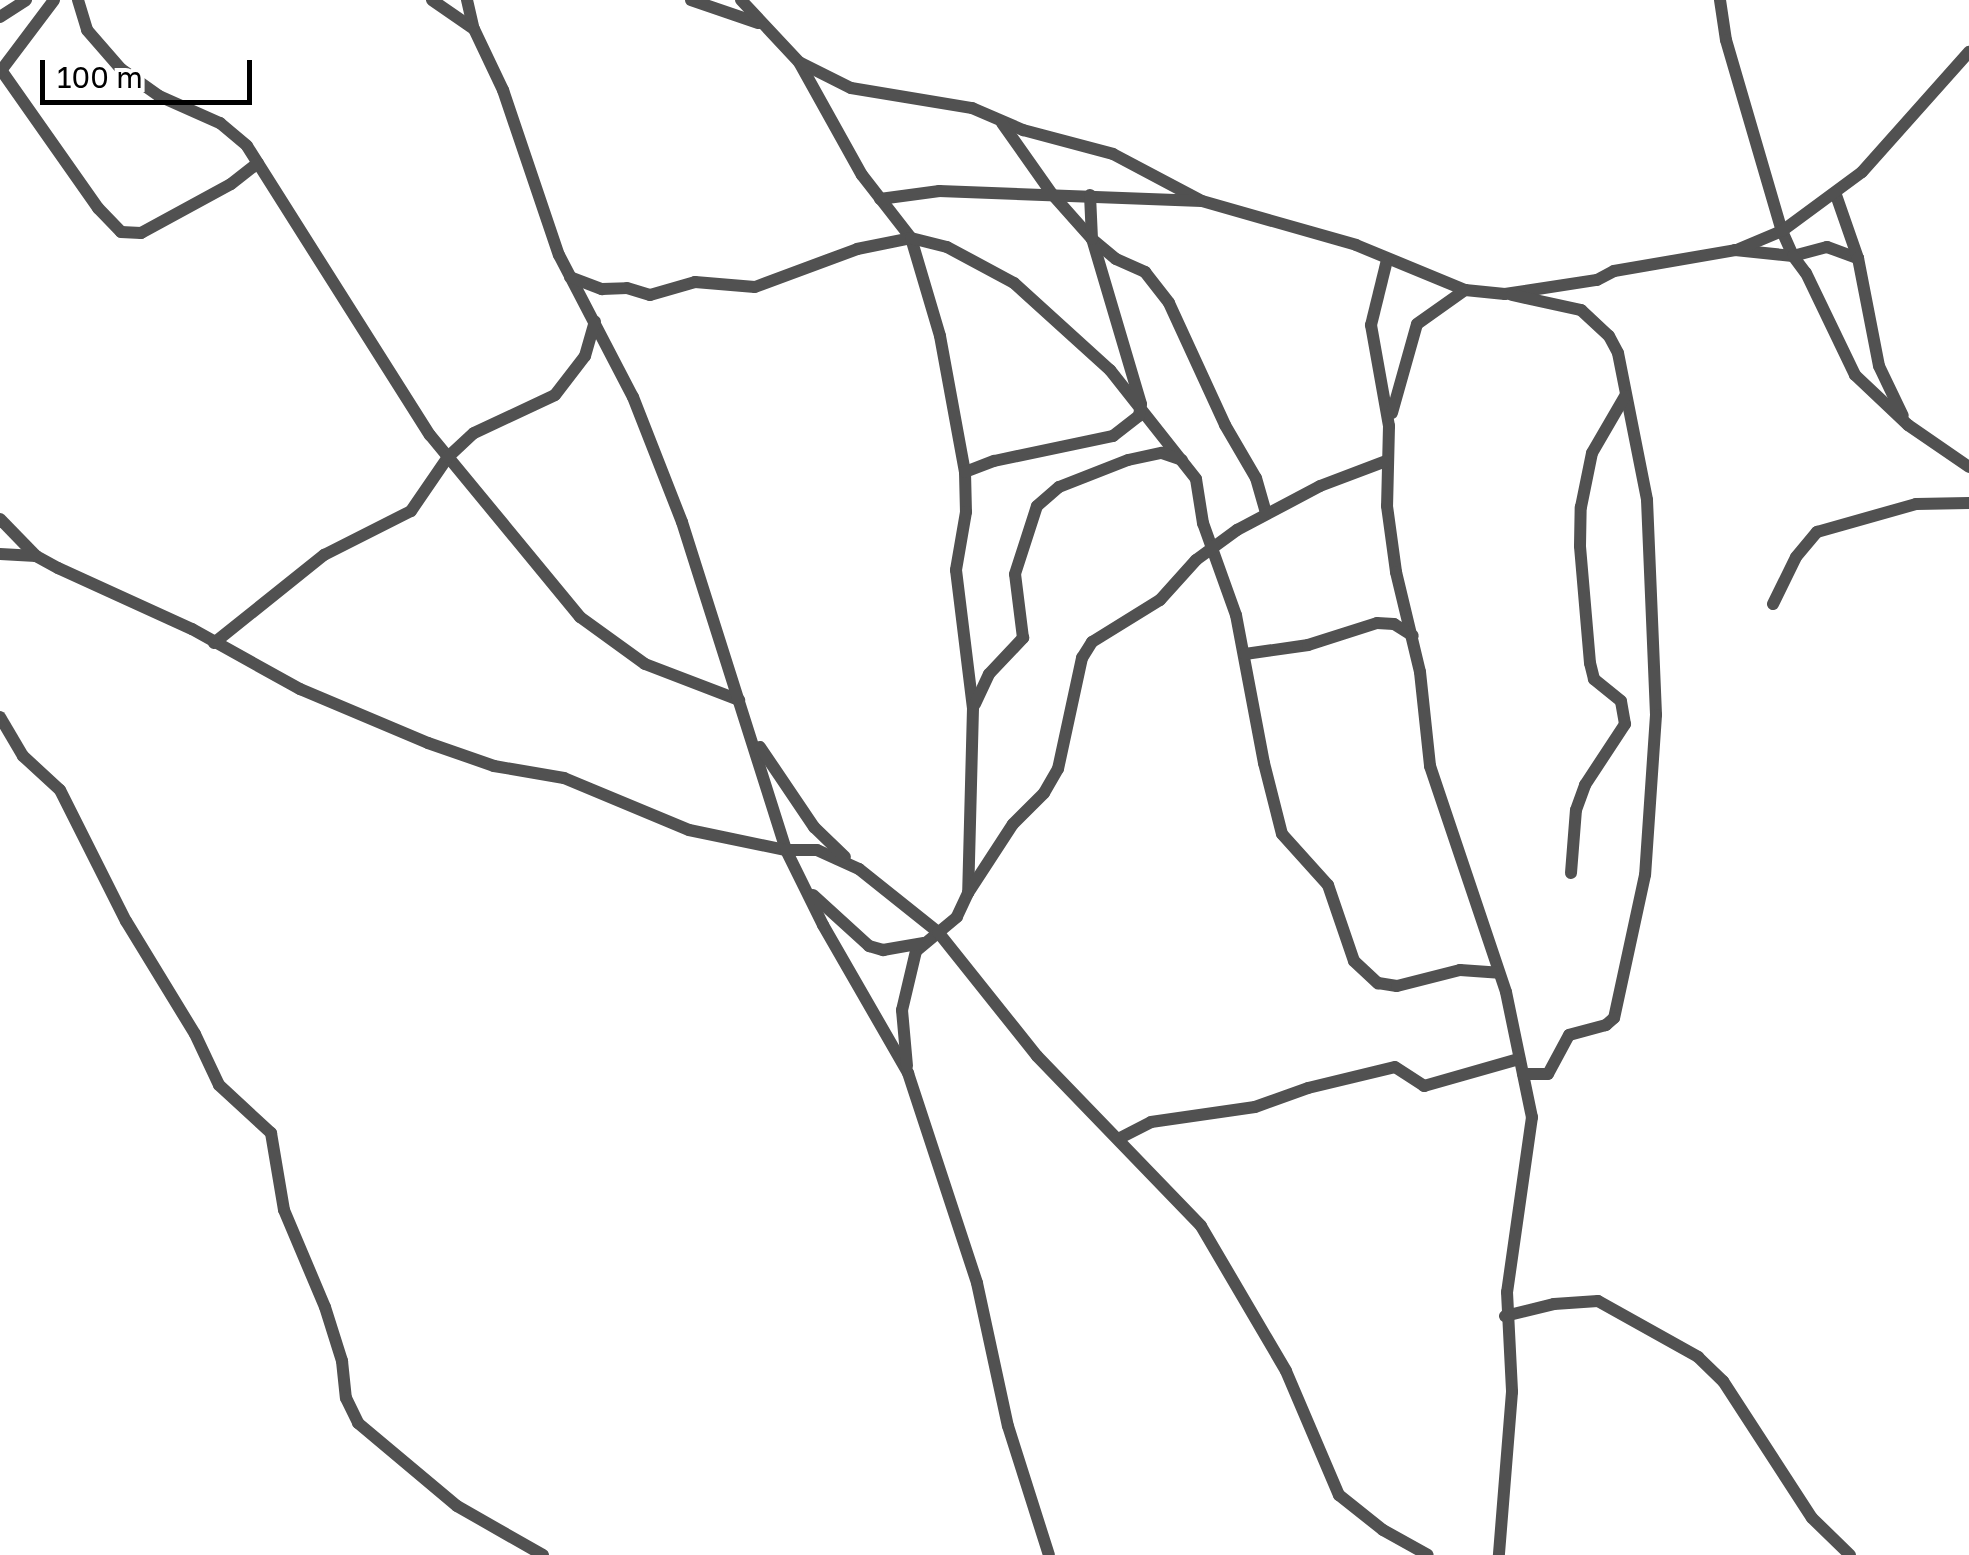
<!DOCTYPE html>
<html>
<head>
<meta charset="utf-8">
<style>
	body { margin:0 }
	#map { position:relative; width:1969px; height:1555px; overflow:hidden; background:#fff; font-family:"Golos Text",sans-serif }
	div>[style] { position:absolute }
	.street>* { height:12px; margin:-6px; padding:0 6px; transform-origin:6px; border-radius:6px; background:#515151 }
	span { translate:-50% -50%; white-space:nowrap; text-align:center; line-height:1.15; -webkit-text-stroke:9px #fff; paint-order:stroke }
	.scale { position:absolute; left:40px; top:60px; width:212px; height:45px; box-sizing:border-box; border:5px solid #000; border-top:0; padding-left:12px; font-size:30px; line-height:35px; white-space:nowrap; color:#000; -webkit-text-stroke:8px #fff; paint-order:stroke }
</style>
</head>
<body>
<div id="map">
	<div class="street">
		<div style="left:78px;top:0;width:31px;rotate:73deg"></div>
		<div style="left:87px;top:30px;width:52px;rotate:48.9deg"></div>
		<div style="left:121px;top:69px;width:47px;rotate:35.4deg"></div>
		<div style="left:159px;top:96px;width:67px;rotate:23.9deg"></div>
		<div style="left:220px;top:123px;width:35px;rotate:40deg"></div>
		<div style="left:247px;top:146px;width:342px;rotate:57.7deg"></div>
		<div style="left:430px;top:435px;width:236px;rotate:50.5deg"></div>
		<div style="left:580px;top:617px;width:80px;rotate:35.9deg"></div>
		<div style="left:645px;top:664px;width:101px;rotate:21deg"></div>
		<div style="left:432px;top:0;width:51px;rotate:34.6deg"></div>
		<div style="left:474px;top:29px;width:68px;rotate:64.6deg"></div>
		<div style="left:503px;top:90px;width:174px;rotate:71.3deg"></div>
		<div style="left:559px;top:255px;width:160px;rotate:62.5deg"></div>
		<div style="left:633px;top:397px;width:134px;rotate:68.6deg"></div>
		<div style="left:682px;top:522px;width:344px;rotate:72.4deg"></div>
		<div style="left:786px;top:850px;width:84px;rotate:63.7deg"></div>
		<div style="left:823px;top:925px;width:171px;rotate:60.1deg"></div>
		<div style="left:908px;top:1073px;width:221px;rotate:71.8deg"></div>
		<div style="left:977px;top:1283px;width:146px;rotate:77.8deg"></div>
		<div style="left:1008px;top:1426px;width:135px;rotate:72.4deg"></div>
		<div style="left:467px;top:0;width:27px;rotate:77deg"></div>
		<div style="left:691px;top:0;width:71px;rotate:18.9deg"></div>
		<div style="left:741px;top:0;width:85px;rotate:46.9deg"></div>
		<div style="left:799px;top:62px;width:129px;rotate:60.9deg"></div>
		<div style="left:862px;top:175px;width:80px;rotate:52.1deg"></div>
		<div style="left:911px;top:238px;width:102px;rotate:73.5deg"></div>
		<div style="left:940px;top:336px;width:138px;rotate:79.6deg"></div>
		<div style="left:965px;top:472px;width:40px;rotate:88.6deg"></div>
		<div style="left:966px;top:512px;width:59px;rotate:99.8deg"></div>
		<div style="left:956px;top:570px;width:139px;rotate:83deg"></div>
		<div style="left:973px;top:708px;width:185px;rotate:91.5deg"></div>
		<div style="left:968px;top:893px;width:26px;rotate:115deg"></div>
		<div style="left:957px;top:917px;width:53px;rotate:140.3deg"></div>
		<div style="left:916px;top:951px;width:61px;rotate:103.3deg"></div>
		<div style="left:902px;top:1010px;width:56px;rotate:84.9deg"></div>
		<div style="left:1720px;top:0;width:40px;rotate:81.5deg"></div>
		<div style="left:1726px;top:40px;width:199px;rotate:73.7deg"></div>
		<div style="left:1782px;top:231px;width:27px;rotate:66deg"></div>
		<div style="left:1793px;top:256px;width:35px;rotate:-15deg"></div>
		<div style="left:1827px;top:247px;width:33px;rotate:20deg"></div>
		<div style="left:0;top:17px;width:31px;rotate:-33deg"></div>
		<div style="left:801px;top:63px;width:56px;rotate:26.6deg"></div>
		<div style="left:851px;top:88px;width:123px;rotate:9.4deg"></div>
		<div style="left:972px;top:108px;width:56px;rotate:23.3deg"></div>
		<div style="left:1023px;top:130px;width:93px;rotate:14.9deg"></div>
		<div style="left:1113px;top:154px;width:98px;rotate:27.9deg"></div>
		<div style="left:1px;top:70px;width:169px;rotate:54.9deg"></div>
		<div style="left:98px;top:208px;width:33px;rotate:46deg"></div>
		<div style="left:121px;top:232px;width:20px;rotate:3deg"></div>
		<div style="left:141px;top:233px;width:102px;rotate:-28.6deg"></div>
		<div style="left:231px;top:184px;width:34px;rotate:-38deg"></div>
		<div style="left:0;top:72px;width:90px;rotate:-53.1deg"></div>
		<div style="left:1002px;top:123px;width:87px;rotate:54.8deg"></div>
		<div style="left:1052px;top:194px;width:60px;rotate:48.4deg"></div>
		<div style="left:1092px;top:239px;width:31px;rotate:40deg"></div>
		<div style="left:1116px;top:259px;width:32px;rotate:24deg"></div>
		<div style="left:1145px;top:272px;width:39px;rotate:52deg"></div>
		<div style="left:1169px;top:303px;width:134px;rotate:65.3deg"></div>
		<div style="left:1225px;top:425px;width:61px;rotate:59.7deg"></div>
		<div style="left:1256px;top:478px;width:37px;rotate:74deg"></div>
		<div style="left:1836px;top:195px;width:67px;rotate:70.8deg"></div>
		<div style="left:1858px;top:258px;width:110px;rotate:79deg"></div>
		<div style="left:1879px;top:366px;width:55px;rotate:64.4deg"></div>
		<div style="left:880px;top:199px;width:60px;rotate:-7.7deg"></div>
		<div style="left:939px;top:191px;width:263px;rotate:2.2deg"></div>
		<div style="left:1202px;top:201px;width:160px;rotate:15.9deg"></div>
		<div style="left:1356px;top:245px;width:118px;rotate:22.4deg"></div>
		<div style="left:1465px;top:290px;width:40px;rotate:5.7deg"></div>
		<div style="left:1505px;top:294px;width:93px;rotate:-8.7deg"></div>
		<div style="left:1597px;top:280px;width:19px;rotate:-28deg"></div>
		<div style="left:1614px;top:271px;width:123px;rotate:-9.8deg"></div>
		<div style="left:1735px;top:250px;width:58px;rotate:5.9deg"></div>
		<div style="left:1793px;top:256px;width:21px;rotate:53deg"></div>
		<div style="left:1806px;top:273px;width:113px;rotate:64.3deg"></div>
		<div style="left:1855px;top:375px;width:73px;rotate:43.3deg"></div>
		<div style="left:1908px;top:425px;width:74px;rotate:34.5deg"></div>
		<div style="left:1739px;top:249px;width:47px;rotate:-22.7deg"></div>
		<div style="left:1782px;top:231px;width:99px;rotate:-36.4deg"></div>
		<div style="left:1862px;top:172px;width:161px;rotate:-48.3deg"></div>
		<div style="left:1387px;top:260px;width:67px;rotate:103.8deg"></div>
		<div style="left:1371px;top:325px;width:103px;rotate:79.9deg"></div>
		<div style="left:1389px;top:426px;width:80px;rotate:91.4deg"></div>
		<div style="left:1387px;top:506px;width:67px;rotate:82.2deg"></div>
		<div style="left:1396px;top:572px;width:103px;rotate:76.5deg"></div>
		<div style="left:1420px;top:672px;width:95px;rotate:83.9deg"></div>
		<div style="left:1430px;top:766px;width:238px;rotate:71.4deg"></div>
		<div style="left:1506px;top:992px;width:128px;rotate:78.3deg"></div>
		<div style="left:1532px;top:1117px;width:177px;rotate:98.1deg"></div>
		<div style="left:1507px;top:1292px;width:100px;rotate:87.1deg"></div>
		<div style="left:1512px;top:1392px;width:164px;rotate:94.6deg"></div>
		<div style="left:570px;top:277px;width:34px;rotate:21deg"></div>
		<div style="left:602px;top:289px;width:25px;rotate:-2deg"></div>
		<div style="left:627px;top:288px;width:24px;rotate:17deg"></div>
		<div style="left:650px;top:295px;width:47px;rotate:-16.1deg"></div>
		<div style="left:695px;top:282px;width:60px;rotate:4.8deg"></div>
		<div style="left:755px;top:287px;width:109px;rotate:-20.4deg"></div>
		<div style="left:857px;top:249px;width:55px;rotate:-11.5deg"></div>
		<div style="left:911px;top:238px;width:37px;rotate:14deg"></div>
		<div style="left:947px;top:247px;width:76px;rotate:28.2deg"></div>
		<div style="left:1014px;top:283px;width:130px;rotate:42.2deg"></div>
		<div style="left:1110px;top:370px;width:139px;rotate:51.7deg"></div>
		<div style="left:1196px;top:479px;width:45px;rotate:81deg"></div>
		<div style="left:1203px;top:523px;width:98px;rotate:70.3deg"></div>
		<div style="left:1236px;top:615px;width:151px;rotate:79.3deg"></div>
		<div style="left:1264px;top:763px;width:73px;rotate:75.8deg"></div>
		<div style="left:1282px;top:834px;width:69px;rotate:48deg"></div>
		<div style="left:1328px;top:885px;width:80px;rotate:71.1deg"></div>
		<div style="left:1354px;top:961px;width:33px;rotate:43deg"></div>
		<div style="left:1378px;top:983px;width:19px;rotate:9deg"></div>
		<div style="left:1397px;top:986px;width:65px;rotate:-14.3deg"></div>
		<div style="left:1460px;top:970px;width:39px;rotate:4deg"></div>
		<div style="left:1512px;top:295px;width:71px;rotate:12.3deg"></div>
		<div style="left:1581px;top:310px;width:38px;rotate:43deg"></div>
		<div style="left:1609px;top:336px;width:19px;rotate:62deg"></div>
		<div style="left:1618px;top:353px;width:150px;rotate:78.8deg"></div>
		<div style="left:1647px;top:500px;width:215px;rotate:87.6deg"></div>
		<div style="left:1656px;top:715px;width:160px;rotate:93.9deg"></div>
		<div style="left:1645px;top:875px;width:146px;rotate:102.2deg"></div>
		<div style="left:1614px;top:1018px;width:11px;rotate:139deg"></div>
		<div style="left:1606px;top:1025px;width:38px;rotate:165deg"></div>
		<div style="left:1569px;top:1035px;width:44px;rotate:118.3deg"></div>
		<div style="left:1548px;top:1074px;width:25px;rotate:180deg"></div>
		<div style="left:1392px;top:413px;width:92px;rotate:-74.3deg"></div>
		<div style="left:1417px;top:324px;width:59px;rotate:-35.3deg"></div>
		<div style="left:965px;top:472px;width:31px;rotate:-21deg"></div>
		<div style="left:994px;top:461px;width:122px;rotate:-11.9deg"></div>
		<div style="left:1113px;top:436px;width:33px;rotate:-38deg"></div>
		<div style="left:1139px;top:416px;width:12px;rotate:-81deg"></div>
		<div style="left:1141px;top:404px;width:172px;rotate:-106.5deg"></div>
		<div style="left:1092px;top:239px;width:44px;rotate:-92.6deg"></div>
		<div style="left:0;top:519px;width:52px;rotate:45.8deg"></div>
		<div style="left:36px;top:556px;width:25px;rotate:29deg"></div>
		<div style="left:58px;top:568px;width:147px;rotate:24.5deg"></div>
		<div style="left:192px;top:629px;width:124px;rotate:29.1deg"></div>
		<div style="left:300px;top:689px;width:139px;rotate:22.9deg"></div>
		<div style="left:428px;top:743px;width:70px;rotate:19.2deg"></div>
		<div style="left:494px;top:766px;width:71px;rotate:9.7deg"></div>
		<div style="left:564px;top:778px;width:135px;rotate:22.6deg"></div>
		<div style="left:689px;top:830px;width:99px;rotate:11.7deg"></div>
		<div style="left:786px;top:850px;width:31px"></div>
		<div style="left:817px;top:850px;width:46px;rotate:24.3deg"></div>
		<div style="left:859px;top:869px;width:101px;rotate:38.6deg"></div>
		<div style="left:938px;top:932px;width:159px;rotate:51.4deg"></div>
		<div style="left:1037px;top:1056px;width:236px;rotate:46deg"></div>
		<div style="left:1201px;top:1226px;width:168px;rotate:59.6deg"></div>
		<div style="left:1286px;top:1371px;width:135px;rotate:66.9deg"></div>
		<div style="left:1339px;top:1495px;width:56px;rotate:38.5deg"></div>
		<div style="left:1383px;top:1530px;width:51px;rotate:29.1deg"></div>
		<div style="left:0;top:554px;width:36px;rotate:3deg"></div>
		<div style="left:1773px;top:604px;width:52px;rotate:-63.9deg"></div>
		<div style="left:1796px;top:557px;width:33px;rotate:-50deg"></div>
		<div style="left:1817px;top:532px;width:103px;rotate:-15.8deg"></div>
		<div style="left:1916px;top:504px;width:53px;rotate:-1.1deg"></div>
		<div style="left:214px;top:643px;width:141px;rotate:-38.7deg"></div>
		<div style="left:324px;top:555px;width:97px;rotate:-26.8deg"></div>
		<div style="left:411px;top:511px;width:65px;rotate:-55.6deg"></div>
		<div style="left:448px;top:457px;width:35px;rotate:-43deg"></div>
		<div style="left:474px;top:433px;width:89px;rotate:-25.1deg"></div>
		<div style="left:555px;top:395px;width:49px;rotate:-52.4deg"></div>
		<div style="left:585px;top:356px;width:36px;rotate:-74deg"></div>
		<div style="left:1245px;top:654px;width:64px;rotate:-8.1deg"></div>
		<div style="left:1308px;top:645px;width:72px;rotate:-17.7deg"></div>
		<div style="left:1377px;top:623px;width:17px;rotate:3deg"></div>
		<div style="left:1394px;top:624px;width:22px;rotate:32deg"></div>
		<div style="left:975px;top:704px;width:33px;rotate:-65deg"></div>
		<div style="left:989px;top:674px;width:50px;rotate:-46.6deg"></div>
		<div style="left:1023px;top:638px;width:64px;rotate:-97.1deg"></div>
		<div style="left:1015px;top:574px;width:71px;rotate:-72.1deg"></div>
		<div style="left:1037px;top:506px;width:29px;rotate:-41deg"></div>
		<div style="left:1059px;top:487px;width:74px;rotate:-21.4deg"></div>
		<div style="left:1128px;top:460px;width:35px;rotate:-12deg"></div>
		<div style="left:1162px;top:453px;width:21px;rotate:19deg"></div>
		<div style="left:0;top:717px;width:45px;rotate:59.5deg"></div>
		<div style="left:23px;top:756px;width:50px;rotate:42.6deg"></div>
		<div style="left:60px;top:790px;width:147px;rotate:63.3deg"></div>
		<div style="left:126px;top:921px;width:132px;rotate:58.6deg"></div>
		<div style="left:195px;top:1034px;width:56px;rotate:64.8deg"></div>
		<div style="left:219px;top:1085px;width:71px;rotate:42.7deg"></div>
		<div style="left:271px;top:1133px;width:78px;rotate:80.4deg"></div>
		<div style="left:284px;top:1210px;width:105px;rotate:67.1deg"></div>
		<div style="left:325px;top:1307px;width:57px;rotate:72.5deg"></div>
		<div style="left:342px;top:1361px;width:37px;rotate:84deg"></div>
		<div style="left:346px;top:1398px;width:28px;rotate:64deg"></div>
		<div style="left:358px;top:1423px;width:129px;rotate:40deg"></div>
		<div style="left:457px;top:1506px;width:99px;rotate:29.7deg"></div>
		<div style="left:760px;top:747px;width:97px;rotate:56deg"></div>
		<div style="left:814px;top:827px;width:43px;rotate:44.1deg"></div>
		<div style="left:1571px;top:873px;width:63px;rotate:-85.5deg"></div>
		<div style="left:1576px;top:810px;width:27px;rotate:-70deg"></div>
		<div style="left:1585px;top:785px;width:73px;rotate:-56.7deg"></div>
		<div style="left:1625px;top:724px;width:23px;rotate:-100deg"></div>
		<div style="left:1621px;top:701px;width:35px;rotate:-141deg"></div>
		<div style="left:1594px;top:679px;width:16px;rotate:-104deg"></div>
		<div style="left:1590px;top:663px;width:117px;rotate:-94.9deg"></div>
		<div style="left:1580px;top:546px;width:39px;rotate:-89deg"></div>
		<div style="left:1581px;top:507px;width:55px;rotate:-78.5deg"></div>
		<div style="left:1592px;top:453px;width:66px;rotate:-59.9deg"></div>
		<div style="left:968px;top:893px;width:82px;rotate:-56.9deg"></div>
		<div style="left:1013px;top:824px;width:44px;rotate:-45deg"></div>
		<div style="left:1044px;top:793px;width:28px;rotate:-60deg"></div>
		<div style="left:1058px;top:769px;width:114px;rotate:-77.8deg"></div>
		<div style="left:1082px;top:658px;width:19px;rotate:-58deg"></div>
		<div style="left:1092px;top:642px;width:80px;rotate:-31.7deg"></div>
		<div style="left:1160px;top:600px;width:54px;rotate:-48deg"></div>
		<div style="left:1196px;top:560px;width:51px;rotate:-36.2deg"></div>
		<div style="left:1237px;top:530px;width:94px;rotate:-27.9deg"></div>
		<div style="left:1320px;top:486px;width:71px;rotate:-20.7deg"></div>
		<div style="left:813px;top:895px;width:76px;rotate:42.3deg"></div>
		<div style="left:869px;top:946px;width:15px;rotate:16deg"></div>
		<div style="left:883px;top:950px;width:40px;rotate:-10deg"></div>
		<div style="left:1118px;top:1139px;width:37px;rotate:-27deg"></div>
		<div style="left:1151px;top:1122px;width:105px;rotate:-8.2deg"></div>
		<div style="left:1255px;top:1107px;width:56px;rotate:-19.7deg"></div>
		<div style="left:1308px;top:1088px;width:89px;rotate:-13.6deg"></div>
		<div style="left:1395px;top:1067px;width:35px;rotate:33deg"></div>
		<div style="left:1424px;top:1086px;width:99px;rotate:-15.9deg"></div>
		<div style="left:1505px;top:1316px;width:50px;rotate:-13.8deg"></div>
		<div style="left:1554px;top:1304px;width:44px;rotate:-3.9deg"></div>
		<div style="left:1598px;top:1301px;width:115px;rotate:29.2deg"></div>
		<div style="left:1698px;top:1357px;width:35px;rotate:44deg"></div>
		<div style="left:1723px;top:1381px;width:163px;rotate:57deg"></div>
		<div style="left:1812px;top:1518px;width:53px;rotate:44.2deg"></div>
	</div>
	<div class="scale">100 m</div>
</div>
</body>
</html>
